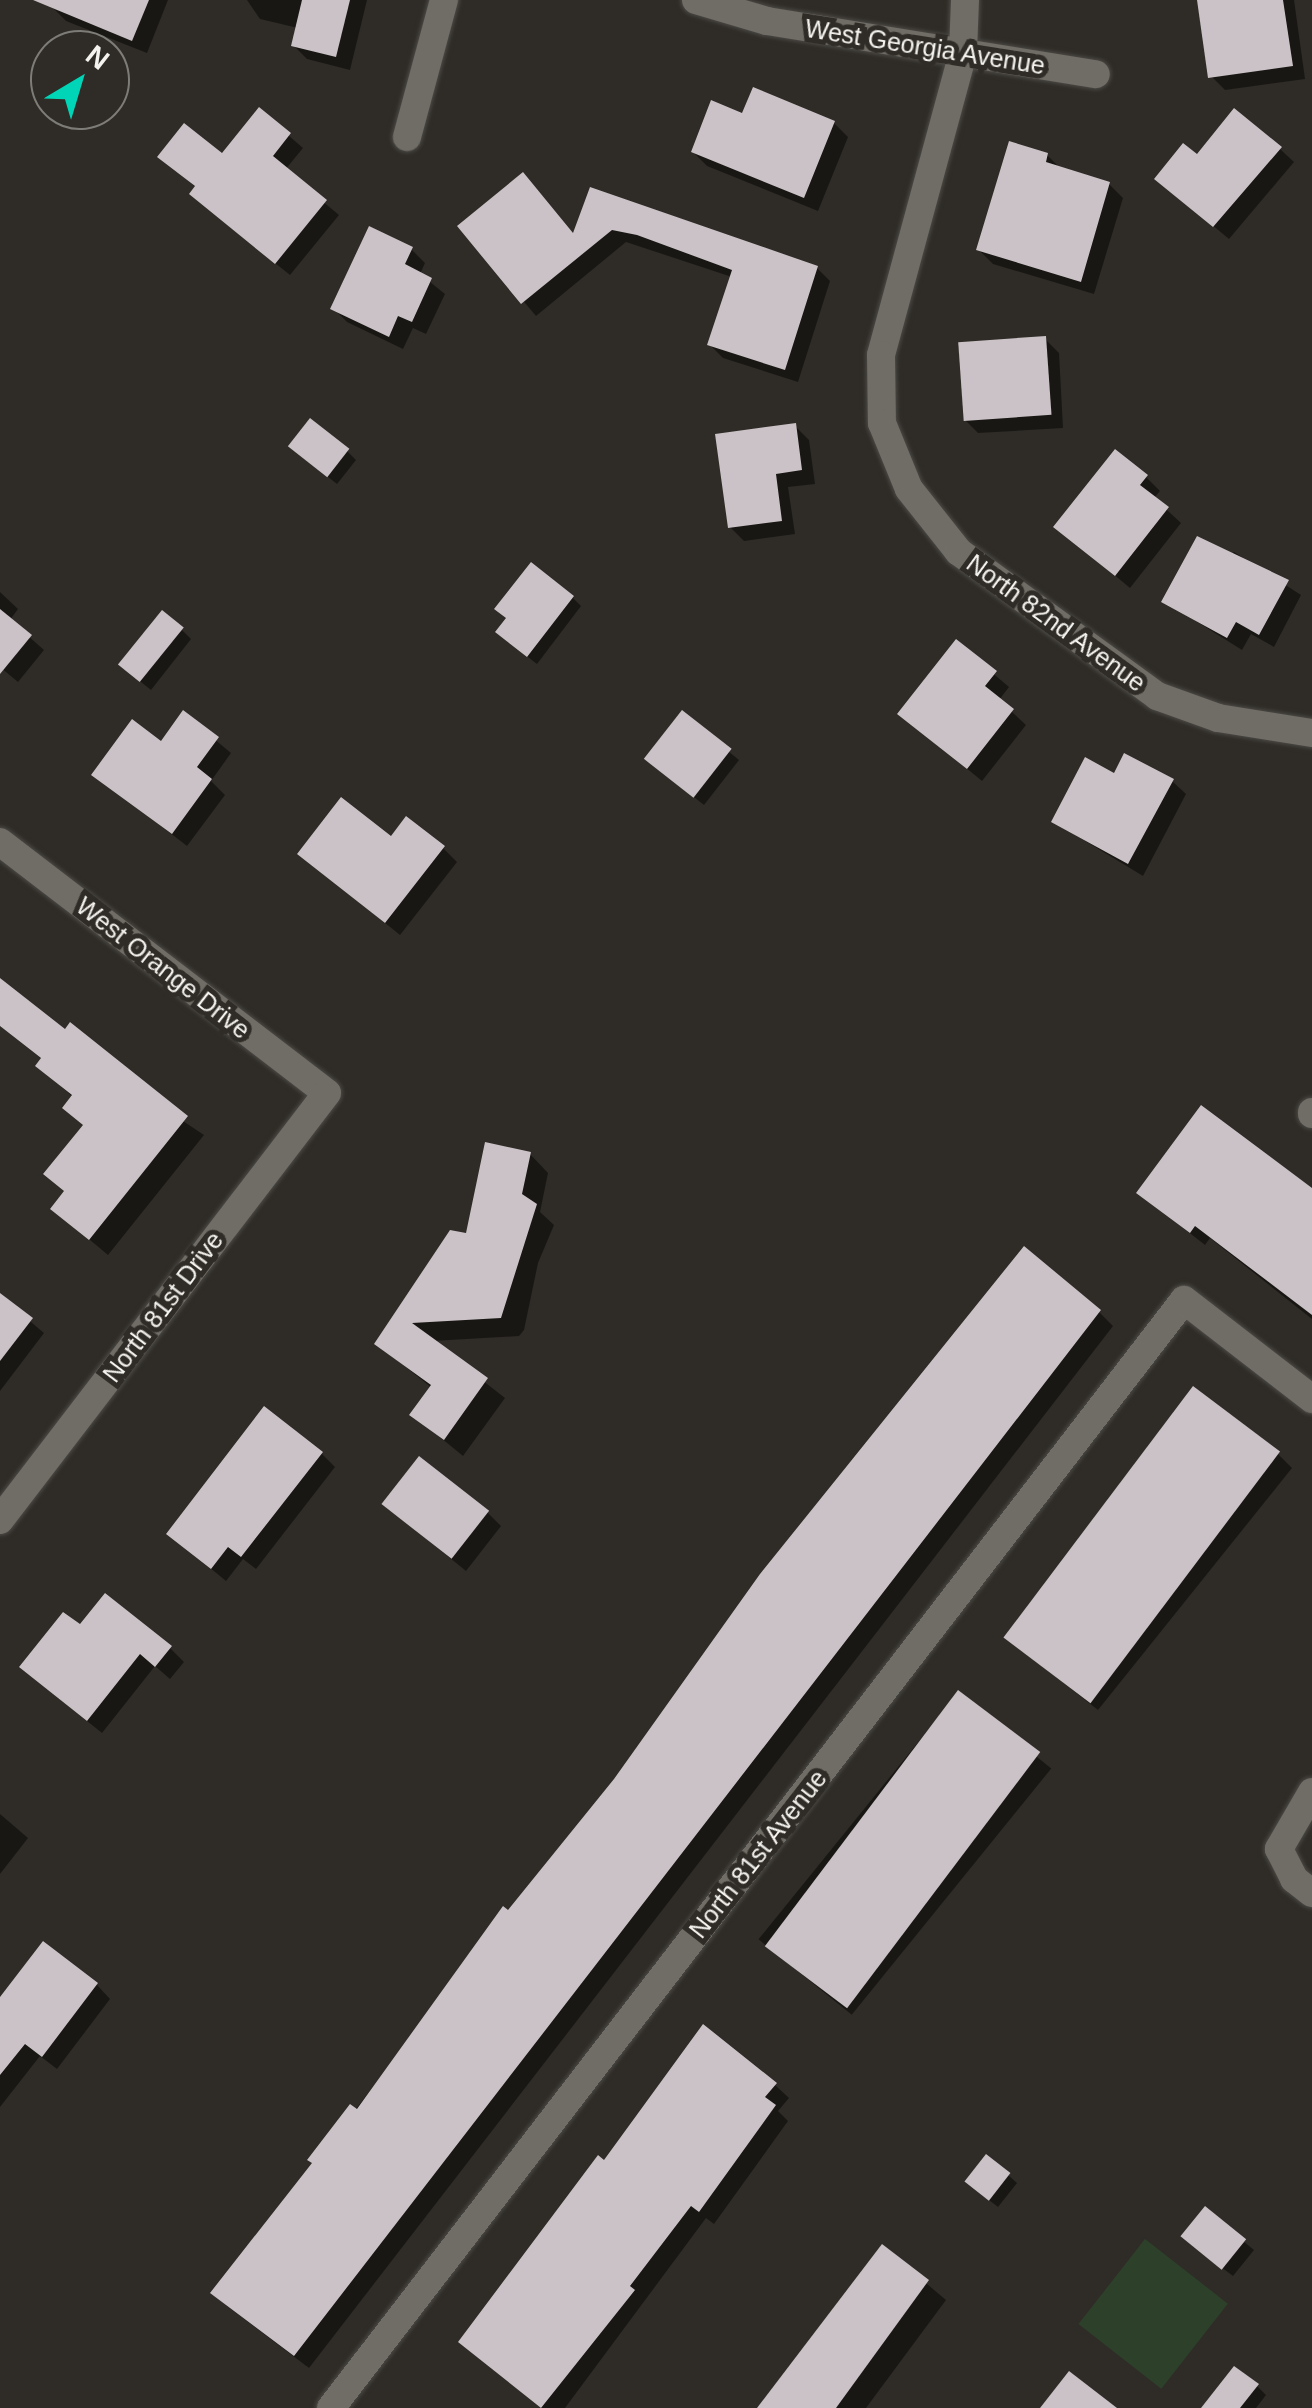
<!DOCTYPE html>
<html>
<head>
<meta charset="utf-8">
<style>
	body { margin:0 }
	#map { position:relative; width:1312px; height:2408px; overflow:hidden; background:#2f2c27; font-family:Arial,sans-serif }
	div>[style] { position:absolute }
	.green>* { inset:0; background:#2d412a; transform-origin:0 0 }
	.shadow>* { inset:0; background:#0007; transform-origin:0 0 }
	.building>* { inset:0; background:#cac2c6; transform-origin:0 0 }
	.roads { filter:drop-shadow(0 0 2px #4c4a46) drop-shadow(0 0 2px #4c4a46) }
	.street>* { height:28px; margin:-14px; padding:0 14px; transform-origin:14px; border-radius:14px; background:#706d66 }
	span { translate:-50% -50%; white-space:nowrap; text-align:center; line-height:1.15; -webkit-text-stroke:10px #2f2c27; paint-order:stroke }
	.street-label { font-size:25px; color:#f5f3ef }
	.north { position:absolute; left:30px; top:30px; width:100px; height:100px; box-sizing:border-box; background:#2f2c27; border:2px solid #7e7c77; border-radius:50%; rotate:38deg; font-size:28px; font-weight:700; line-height:40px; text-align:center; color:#f5f3ef }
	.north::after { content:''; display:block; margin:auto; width:35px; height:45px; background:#00d5b7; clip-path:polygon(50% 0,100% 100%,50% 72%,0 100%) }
</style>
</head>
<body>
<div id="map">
	<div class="green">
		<div style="left:1145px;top:2239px;width:105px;height:108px;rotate:38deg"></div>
	</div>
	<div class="shadow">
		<div style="clip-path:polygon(54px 0,168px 0,147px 53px,66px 21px,52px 7px)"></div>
		<div style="clip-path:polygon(247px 0,367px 0,350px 70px,307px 59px,293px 45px,298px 28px,260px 19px)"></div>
		<div style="clip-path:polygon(1199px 0,1294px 0,1305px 79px,1225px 90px,1211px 76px)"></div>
		<div style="clip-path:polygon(260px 111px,303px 148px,285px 170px,339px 215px,290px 275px,205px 207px,197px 188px,160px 157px,222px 157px)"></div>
		<div style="clip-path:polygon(834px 123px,848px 137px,818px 211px,707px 166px,693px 152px)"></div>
		<div style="clip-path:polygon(1280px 149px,1294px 162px,1229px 239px,1157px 179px,1197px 158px)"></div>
		<div style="clip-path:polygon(1047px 155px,1061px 169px,1109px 184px,1123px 198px,1094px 294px,993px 264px,979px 250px)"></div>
		<div style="clip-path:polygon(591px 190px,817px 268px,830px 281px,798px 382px,723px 358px,710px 345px,732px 277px,626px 242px,536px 316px,460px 226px,575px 236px)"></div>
		<div style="clip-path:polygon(411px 249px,425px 263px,420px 274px,445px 294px,426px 334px,413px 328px,403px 349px,347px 322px,333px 308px)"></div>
		<div style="clip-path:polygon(1045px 339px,1059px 353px,1063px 428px,978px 433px,964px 419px)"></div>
		<div style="clip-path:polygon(795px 426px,809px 440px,815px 484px,788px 487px,795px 534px,744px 541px,730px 527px)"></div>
		<div style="clip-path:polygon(347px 451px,356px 460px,337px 484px,300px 455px)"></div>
		<div style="clip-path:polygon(1146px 477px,1160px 491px,1154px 498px,1181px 523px,1130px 588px,1057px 527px)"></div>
		<div style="clip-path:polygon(1234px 552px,1301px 595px,1274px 647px,1251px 634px,1242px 650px,1164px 601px)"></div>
		<div style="clip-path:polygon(0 592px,18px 609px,10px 620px,44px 650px,18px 682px,0 667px)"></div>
		<div style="clip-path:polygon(573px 598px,581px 606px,537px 664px,507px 641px)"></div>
		<div style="clip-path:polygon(182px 630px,191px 639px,151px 690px,131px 674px)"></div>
		<div style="clip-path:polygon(956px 642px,1009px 687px,999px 700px,1026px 725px,982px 781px,901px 714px)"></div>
		<div style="clip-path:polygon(184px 714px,231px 753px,211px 781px,225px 795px,187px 846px,94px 774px,161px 744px)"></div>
		<div style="clip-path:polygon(682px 714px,739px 760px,704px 805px,656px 767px)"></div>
		<div style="clip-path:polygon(1115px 776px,1172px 781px,1186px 794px,1143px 876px,1054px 822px)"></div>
		<div style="clip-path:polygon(391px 839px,443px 848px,457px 862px,400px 935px,300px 854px)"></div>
		<div style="clip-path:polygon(0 999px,204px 1135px,108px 1255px,53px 1209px,66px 1193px,47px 1174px,85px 1127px,65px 1108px,73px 1097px,38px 1066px,43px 1060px,0 1026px)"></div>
		<div style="clip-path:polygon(530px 1154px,548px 1173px,540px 1212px,554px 1225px,538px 1263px,524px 1330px,519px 1336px,432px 1341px,505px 1398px,463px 1456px,413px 1415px,432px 1388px,377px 1344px)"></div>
		<div style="clip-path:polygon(1312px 1192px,1312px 1319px,1210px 1238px,1205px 1245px,1139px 1193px)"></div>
		<div style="clip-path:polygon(0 1296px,44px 1333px,0 1391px)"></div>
		<div style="clip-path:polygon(1099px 1312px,1113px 1326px,309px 2368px,227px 2306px,213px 2293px,508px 1913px)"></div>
		<div style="clip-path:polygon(321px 1453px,335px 1467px,256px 1569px,243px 1559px,226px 1581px,169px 1534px)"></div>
		<div style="clip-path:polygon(1278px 1454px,1292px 1468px,1098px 1710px,1005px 1637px)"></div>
		<div style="clip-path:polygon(384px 1504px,488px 1513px,501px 1526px,466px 1571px)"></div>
		<div style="clip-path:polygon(80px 1628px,170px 1648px,184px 1662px,170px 1679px,155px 1666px,102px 1733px,36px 1680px)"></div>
		<div style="left:958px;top:1693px;width:120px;height:317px;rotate:39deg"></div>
		<div style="clip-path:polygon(0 1814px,28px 1838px,0 1874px)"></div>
		<div style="clip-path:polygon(97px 1985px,110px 1999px,57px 2069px,40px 2056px,0 2107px,0 2001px)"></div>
		<div style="clip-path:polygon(775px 2085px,789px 2098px,778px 2111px,788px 2121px,714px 2224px,706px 2218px,565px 2408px,541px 2408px,475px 2355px,605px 2164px)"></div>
		<div style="clip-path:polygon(1008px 2175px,1017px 2183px,998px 2207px,976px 2190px)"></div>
		<div style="clip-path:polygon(1205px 2210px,1254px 2250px,1233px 2276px,1193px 2246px)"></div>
		<div style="clip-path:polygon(883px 2247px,946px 2300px,866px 2408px,760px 2408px)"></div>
		<div style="clip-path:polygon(1257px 2386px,1266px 2395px,1256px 2408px,1218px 2408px)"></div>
	</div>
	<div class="building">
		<div style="clip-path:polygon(33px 0,149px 0,132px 41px)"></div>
		<div style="clip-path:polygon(302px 0,350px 0,336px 57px,291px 46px)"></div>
		<div style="clip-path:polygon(1197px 0,1283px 0,1293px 66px,1208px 78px)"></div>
		<div style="clip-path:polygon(753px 87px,835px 121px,804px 198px,691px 152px,711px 100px,742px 113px)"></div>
		<div style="clip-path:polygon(259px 107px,291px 133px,273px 156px,327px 200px,275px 264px,189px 194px,195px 186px,157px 157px,184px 123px,222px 153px)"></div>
		<div style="clip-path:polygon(1234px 108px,1282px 147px,1213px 227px,1154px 179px,1183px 143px,1197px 154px)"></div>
		<div style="clip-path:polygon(1009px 141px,1048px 153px,1046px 162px,1110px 182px,1081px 282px,976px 250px)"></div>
		<div style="clip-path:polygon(523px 172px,573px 233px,590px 187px,818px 266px,785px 370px,707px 345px,732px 270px,637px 235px,612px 230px,521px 304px,457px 226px)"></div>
		<div style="clip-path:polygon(369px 226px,413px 247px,405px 264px,432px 278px,412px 322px,398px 316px,389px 337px,330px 309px)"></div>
		<div style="left:1046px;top:336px;width:79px;height:88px;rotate:86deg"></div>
		<div style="left:310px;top:418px;width:50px;height:36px;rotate:38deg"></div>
		<div style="clip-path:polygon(796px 423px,802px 470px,776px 474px,782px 521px,728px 528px,715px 434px)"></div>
		<div style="clip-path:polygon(1115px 449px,1148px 475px,1140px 485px,1169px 507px,1115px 576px,1053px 527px)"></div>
		<div style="clip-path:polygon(1197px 536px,1289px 580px,1259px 635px,1236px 622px,1227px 638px,1161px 602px)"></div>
		<div style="clip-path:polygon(531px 562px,574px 596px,527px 657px,495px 632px,506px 618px,494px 609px)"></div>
		<div style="clip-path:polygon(0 609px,32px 635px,0 674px)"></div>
		<div style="left:162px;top:610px;width:28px;height:70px;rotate:39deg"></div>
		<div style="clip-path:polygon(956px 639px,997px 671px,985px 686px,1014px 709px,967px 769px,897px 714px)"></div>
		<div style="clip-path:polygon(183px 710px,219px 737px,197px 767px,212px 779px,172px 834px,91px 775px,132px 719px,161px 741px)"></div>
		<div style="left:682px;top:710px;width:63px;height:62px;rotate:38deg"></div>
		<div style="clip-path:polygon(1124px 753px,1174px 779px,1128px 864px,1051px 822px,1085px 757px,1114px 773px)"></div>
		<div style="clip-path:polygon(341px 797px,391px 836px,406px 816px,445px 846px,385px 923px,297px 854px)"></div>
		<div style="clip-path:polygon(0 978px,65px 1029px,70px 1022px,188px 1116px,89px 1240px,50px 1209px,64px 1191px,43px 1174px,83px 1125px,62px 1108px,72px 1095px,35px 1066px,41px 1058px,0 1026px)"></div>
		<div style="clip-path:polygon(1201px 1105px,1312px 1188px,1312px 1315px,1195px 1226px,1190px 1233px,1136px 1193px)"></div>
		<div style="clip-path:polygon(485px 1142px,531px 1152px,522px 1194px,537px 1204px,501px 1318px,412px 1323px,488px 1378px,444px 1440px,409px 1415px,431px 1385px,374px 1344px,450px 1230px,466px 1233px)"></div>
		<div style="clip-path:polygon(1024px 1246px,1101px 1310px,294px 2356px,210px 2293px,312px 2163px,307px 2160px,350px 2104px,357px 2109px,503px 1906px,508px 1910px,614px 1779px,760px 1574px)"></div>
		<div style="clip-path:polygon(0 1293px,33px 1318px,0 1361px)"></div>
		<div style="left:1193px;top:1386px;width:109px;height:315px;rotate:37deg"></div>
		<div style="clip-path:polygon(264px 1406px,323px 1452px,241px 1557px,228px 1547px,211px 1569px,166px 1534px)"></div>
		<div style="left:419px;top:1456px;width:89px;height:61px;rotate:38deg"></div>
		<div style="clip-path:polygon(105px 1593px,172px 1646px,155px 1667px,140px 1654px,87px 1721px,19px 1667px,63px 1612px,80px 1624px)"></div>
		<div style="left:958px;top:1690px;width:103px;height:321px;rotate:37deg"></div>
		<div style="clip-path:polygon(43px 1941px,98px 1983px,42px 2057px,25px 2044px,0 2075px,0 1997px)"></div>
		<div style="clip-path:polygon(703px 2024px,777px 2083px,765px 2097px,776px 2105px,699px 2212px,691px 2206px,630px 2286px,635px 2290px,541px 2408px,458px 2342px,598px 2155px,604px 2160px)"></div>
		<div style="left:986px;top:2154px;width:31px;height:35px;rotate:38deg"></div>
		<div style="left:1205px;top:2206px;width:53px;height:39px;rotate:39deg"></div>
		<div style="clip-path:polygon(882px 2244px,929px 2280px,836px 2408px,757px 2408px)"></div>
		<div style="clip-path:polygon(1234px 2366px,1259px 2384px,1240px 2408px,1201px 2408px)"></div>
		<div style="clip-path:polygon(1069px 2371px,1117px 2408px,1040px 2408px)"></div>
	</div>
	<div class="roads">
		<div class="street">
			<div style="left:696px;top:0;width:74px;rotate:16.5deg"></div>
			<div style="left:767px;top:21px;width:333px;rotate:9.2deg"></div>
			<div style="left:965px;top:0;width:53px;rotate:92.2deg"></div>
			<div style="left:963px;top:53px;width:313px;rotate:105.2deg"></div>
			<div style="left:881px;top:355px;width:68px;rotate:89.2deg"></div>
			<div style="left:882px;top:423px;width:71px;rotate:67.8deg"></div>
			<div style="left:909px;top:489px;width:80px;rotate:51.6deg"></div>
			<div style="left:959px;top:552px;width:245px;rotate:36deg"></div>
			<div style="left:1157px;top:696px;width:65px;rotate:19.8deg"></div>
			<div style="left:1218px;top:718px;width:95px;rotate:9.1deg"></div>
			<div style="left:407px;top:137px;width:142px;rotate:-74.9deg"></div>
			<div style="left:0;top:842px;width:412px;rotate:37.5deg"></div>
			<div style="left:327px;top:1093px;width:538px;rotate:127.45deg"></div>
			<div style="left:1312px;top:1114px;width:2px;rotate:-90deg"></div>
			<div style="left:1312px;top:1792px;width:66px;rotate:120.1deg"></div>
			<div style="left:1279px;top:1849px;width:34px;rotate:63deg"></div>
			<div style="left:1294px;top:1879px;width:23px;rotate:38deg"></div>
			<div style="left:331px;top:2408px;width:1398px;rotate:-52.41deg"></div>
			<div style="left:1184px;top:1300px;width:162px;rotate:37.7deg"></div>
		</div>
	</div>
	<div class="street-label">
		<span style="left:925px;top:47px;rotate:9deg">West Georgia Avenue</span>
		<span style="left:1056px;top:623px;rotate:36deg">North 82nd Avenue</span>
		<span style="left:163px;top:968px;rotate:38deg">West Orange Drive</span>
		<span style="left:163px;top:1307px;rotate:-53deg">North 81st Drive</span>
		<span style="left:758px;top:1854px;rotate:-52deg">North 81st Avenue</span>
	</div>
	<div class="north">N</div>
</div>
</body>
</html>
